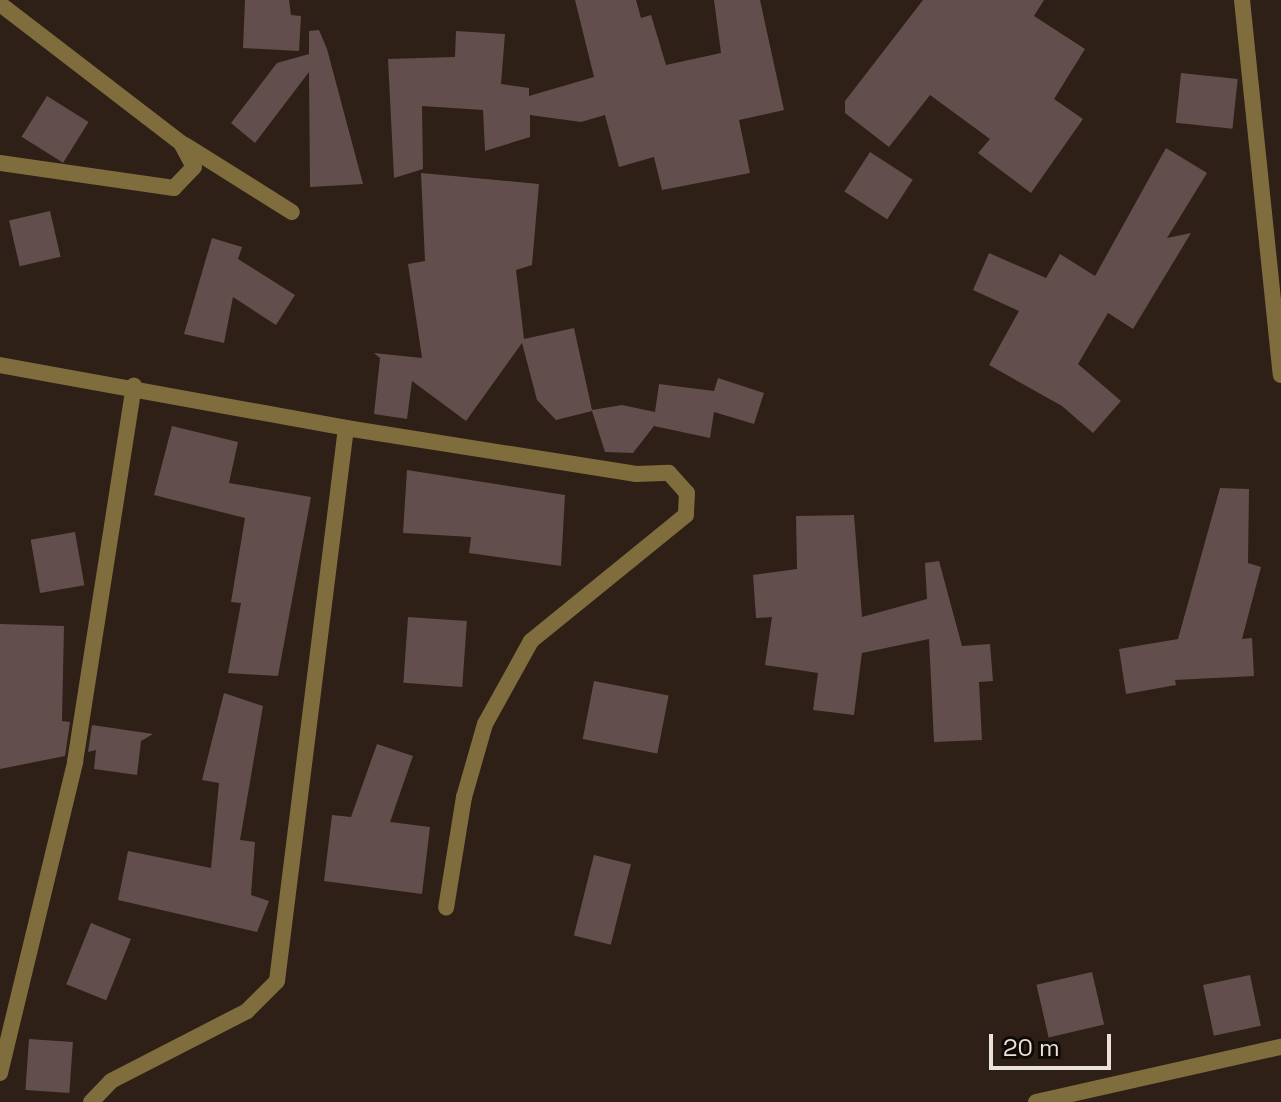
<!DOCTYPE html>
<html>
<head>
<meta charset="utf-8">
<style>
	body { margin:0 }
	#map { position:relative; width:1281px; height:1102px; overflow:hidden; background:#2e2016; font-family:"Space Grotesk",sans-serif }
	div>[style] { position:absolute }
	.building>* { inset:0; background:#624e4d; transform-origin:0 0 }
	.minor>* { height:16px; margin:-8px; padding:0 8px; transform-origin:8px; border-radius:8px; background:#7f6d3d }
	span { translate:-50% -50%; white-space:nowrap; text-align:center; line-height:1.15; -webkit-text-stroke:6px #110b07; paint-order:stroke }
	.scale { position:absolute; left:989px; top:1034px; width:122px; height:36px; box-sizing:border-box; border:4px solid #ece2dc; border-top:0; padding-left:10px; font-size:24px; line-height:28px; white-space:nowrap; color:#ece2dc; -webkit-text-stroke:6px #110b07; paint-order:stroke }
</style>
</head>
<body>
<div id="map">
	<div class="building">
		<div style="clip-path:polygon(245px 0,289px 0,291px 15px,301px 16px,299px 51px,243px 48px)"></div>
		<div style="clip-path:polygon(575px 0,636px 0,641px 18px,651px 15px,666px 65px,721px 53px,714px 0,760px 0,784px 110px,739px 120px,750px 173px,662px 190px,654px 157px,619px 167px,605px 115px,581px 122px,530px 115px,530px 137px,485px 151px,483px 110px,422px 106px,423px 169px,394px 178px,388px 59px,455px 57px,456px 31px,505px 34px,501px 84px,529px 88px,529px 96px,594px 77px)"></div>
		<div style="clip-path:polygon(923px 0,1044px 0,1034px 16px,1085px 49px,1054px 99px,1083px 119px,1031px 193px,978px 153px,990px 139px,930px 95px,889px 147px,845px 113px,845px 101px)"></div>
		<div style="clip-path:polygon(319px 30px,327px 49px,363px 184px,310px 187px,309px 72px,255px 143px,231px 123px,277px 63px,309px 54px,309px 31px)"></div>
		<div style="left:1181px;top:73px;width:57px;height:50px;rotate:6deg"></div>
		<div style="left:47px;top:96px;width:49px;height:48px;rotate:32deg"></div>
		<div style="clip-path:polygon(1166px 148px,1207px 173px,1167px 238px,1191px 233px,1133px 329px,1108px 313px,1078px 364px,1121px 401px,1093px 433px,1062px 406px,989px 365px,1019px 311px,973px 290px,989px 253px,1046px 278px,1060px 254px,1095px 276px)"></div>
		<div style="left:870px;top:152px;width:51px;height:47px;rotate:33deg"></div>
		<div style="clip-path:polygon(421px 173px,539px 184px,532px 265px,516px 270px,524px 339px,574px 328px,592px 410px,622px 405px,655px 412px,659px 384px,714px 391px,718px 378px,764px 393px,754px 424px,714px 412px,710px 438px,654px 426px,633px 453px,605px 452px,592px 411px,556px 420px,537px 400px,522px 343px,466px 421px,412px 381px,407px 419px,374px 414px,380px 358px,374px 353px,422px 358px,408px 264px,425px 261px)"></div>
		<div style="left:50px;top:211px;width:47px;height:42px;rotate:77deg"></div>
		<div style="clip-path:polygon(212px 238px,242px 247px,238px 259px,295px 295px,276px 325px,233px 297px,224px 343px,184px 334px)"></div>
		<div style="clip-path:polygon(172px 426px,238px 442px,229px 483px,311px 497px,278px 676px,228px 673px,241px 603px,231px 602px,245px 518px,154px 495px)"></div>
		<div style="clip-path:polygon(407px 470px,565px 495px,561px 566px,469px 553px,471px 537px,403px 533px)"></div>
		<div style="clip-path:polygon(1220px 488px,1249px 489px,1248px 563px,1261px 567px,1242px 639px,1252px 638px,1254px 676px,1175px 680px,1176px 685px,1126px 694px,1119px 649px,1178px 639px)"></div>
		<div style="clip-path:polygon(854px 515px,862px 617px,927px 599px,925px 563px,939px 561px,962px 646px,990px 644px,993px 681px,979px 682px,982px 740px,934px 742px,929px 639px,862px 653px,854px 715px,813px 710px,818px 673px,765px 665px,772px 617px,756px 618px,753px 575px,797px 569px,796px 516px)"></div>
		<div style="left:75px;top:532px;width:54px;height:45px;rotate:80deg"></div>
		<div style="left:408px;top:617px;width:59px;height:66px;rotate:4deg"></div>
		<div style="clip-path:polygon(0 624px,64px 626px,62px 721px,70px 722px,65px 756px,0 769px)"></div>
		<div style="left:594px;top:681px;width:76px;height:59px;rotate:11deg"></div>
		<div style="clip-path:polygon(224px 693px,263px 706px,240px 840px,255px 842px,251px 895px,269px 901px,257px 932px,118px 900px,128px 851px,211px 868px,219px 783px,202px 780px)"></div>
		<div style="clip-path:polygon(92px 725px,153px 734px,141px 741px,137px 775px,94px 769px,96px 750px,88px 752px)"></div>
		<div style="clip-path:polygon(377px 744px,413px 756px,390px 822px,430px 827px,422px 894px,324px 881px,332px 815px,351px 817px)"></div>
		<div style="left:594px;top:855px;width:38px;height:83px;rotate:14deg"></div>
		<div style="left:91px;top:923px;width:43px;height:66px;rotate:22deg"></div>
		<div style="left:1092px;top:972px;width:54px;height:57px;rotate:77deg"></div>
		<div style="left:1250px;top:975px;width:52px;height:48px;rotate:78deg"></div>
		<div style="left:29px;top:1039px;width:44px;height:51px;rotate:4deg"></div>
	</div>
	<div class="minor">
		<div style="left:1242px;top:0;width:377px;rotate:84.1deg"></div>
		<div style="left:0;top:4px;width:228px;rotate:37.5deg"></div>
		<div style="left:181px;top:143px;width:27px;rotate:62deg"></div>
		<div style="left:194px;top:167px;width:29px;rotate:134deg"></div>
		<div style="left:174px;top:188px;width:176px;rotate:-171.8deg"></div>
		<div style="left:185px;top:145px;width:126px;rotate:32.1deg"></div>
		<div style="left:0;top:365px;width:352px;rotate:10.3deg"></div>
		<div style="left:346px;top:428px;width:294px;rotate:9deg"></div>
		<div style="left:636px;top:474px;width:33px;rotate:-2deg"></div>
		<div style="left:669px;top:473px;width:27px;rotate:48deg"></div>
		<div style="left:687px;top:493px;width:22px;rotate:93deg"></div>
		<div style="left:686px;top:515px;width:200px;rotate:140.9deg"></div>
		<div style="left:531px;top:641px;width:95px;rotate:119deg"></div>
		<div style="left:485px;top:724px;width:76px;rotate:106deg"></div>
		<div style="left:464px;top:797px;width:112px;rotate:99.2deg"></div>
		<div style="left:0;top:1073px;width:320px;rotate:-76.4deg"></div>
		<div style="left:75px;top:762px;width:381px;rotate:-81.1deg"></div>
		<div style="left:91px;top:1102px;width:29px;rotate:-46deg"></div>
		<div style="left:111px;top:1081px;width:153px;rotate:-27.2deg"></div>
		<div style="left:247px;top:1011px;width:42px;rotate:-45deg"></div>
		<div style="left:277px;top:981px;width:557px;rotate:-82.89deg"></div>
		<div style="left:1036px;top:1102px;width:251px;rotate:-12.7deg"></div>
	</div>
	<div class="scale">20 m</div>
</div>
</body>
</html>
